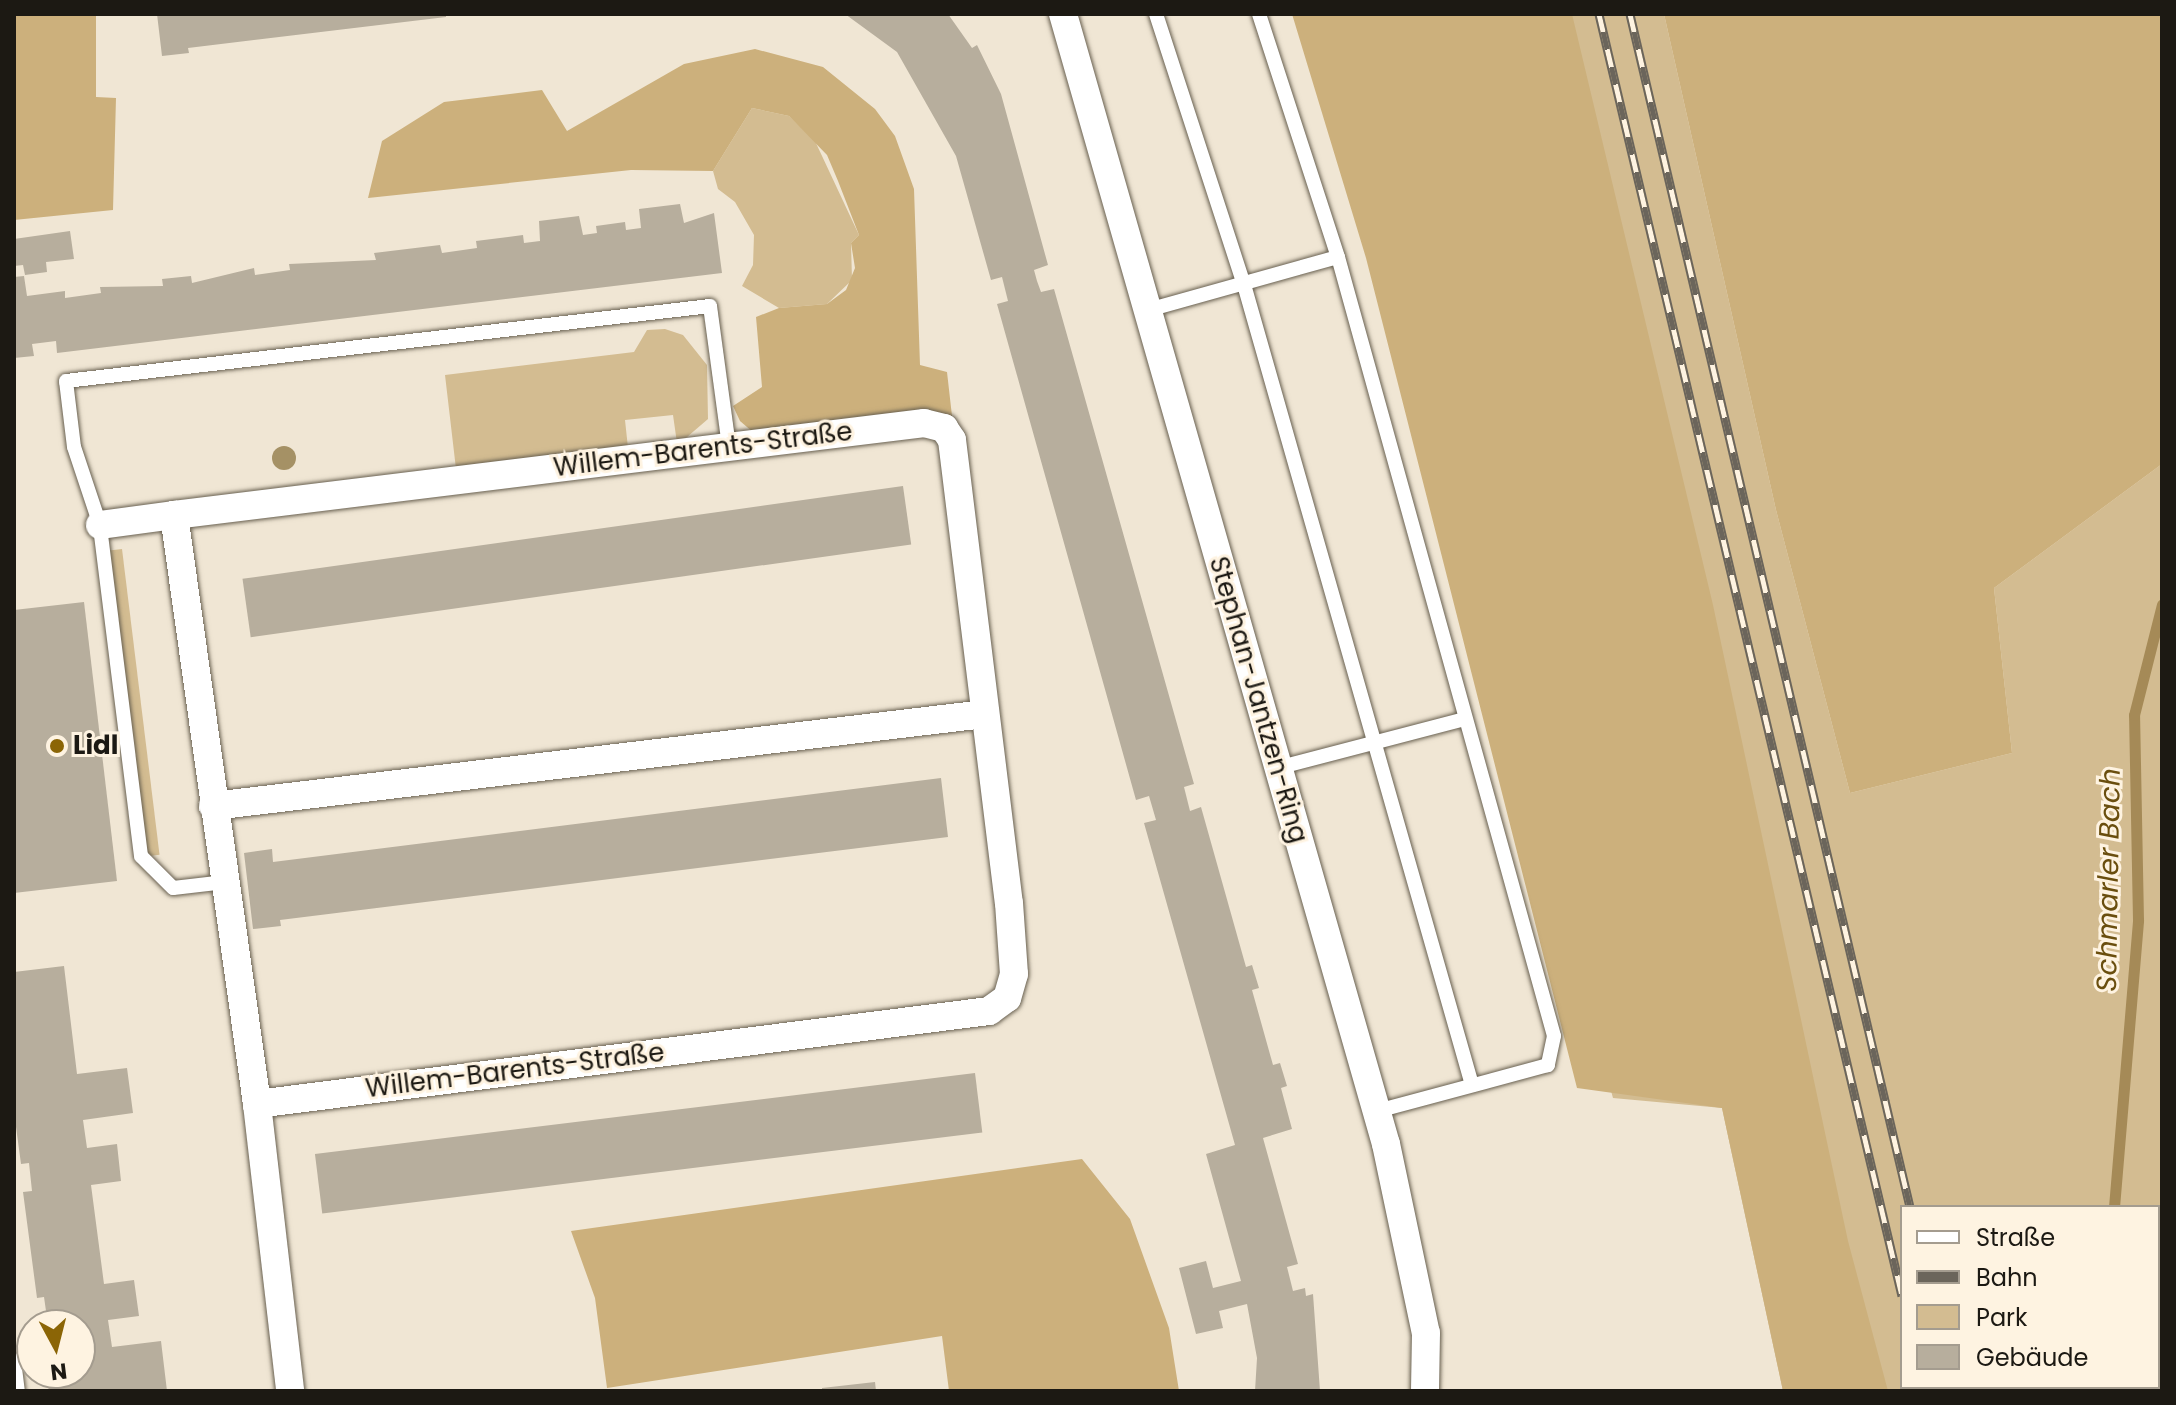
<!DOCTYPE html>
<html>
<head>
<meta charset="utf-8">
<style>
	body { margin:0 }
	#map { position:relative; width:2176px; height:1405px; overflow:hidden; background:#f0e6d4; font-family:Poppins,sans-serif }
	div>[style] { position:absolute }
	.green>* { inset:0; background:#d3bc91; transform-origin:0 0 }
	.forest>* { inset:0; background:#ccb07c }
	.stream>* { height:11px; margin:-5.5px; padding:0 5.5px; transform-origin:5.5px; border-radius:5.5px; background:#a58a57 }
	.building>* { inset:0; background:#b7ae9d; transform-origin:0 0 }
	.roads { filter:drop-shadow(0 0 2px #686050) drop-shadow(0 0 2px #686050) }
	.service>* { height:14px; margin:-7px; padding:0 7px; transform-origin:7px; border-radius:7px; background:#fff }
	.minor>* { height:28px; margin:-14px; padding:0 14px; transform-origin:14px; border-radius:14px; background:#fff }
	.rail>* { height:9px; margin-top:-4.5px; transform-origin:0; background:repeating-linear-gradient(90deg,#fef3e1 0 18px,#6b655b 0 36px); box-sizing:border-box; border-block:2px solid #6b655b }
	.trees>* { width:24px; height:24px; margin:-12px; border-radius:50%; background:#a59165 }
	.dots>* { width:22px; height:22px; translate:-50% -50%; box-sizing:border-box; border:4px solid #fef3e1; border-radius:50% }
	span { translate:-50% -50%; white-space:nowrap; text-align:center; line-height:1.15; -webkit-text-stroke:6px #fef3e1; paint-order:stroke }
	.street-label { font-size:26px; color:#1c1913 }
	.poi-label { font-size:26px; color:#1c1913; font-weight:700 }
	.left { translate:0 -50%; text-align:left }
	.water-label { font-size:28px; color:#6a4e0e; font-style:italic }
	.frame { position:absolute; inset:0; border:16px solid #1c1913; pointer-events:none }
	.legend { position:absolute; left:1900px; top:1205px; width:260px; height:184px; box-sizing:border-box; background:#fef3e1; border:2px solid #a49c8f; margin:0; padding:10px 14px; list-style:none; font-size:24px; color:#1c1913 }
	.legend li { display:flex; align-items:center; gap:16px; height:40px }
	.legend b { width:40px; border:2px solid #a49c8f }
	.north { position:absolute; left:16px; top:1309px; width:80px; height:80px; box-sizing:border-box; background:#fef3e1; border:2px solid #a49c8f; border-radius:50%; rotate:173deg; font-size:22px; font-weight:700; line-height:32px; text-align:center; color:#1c1913 }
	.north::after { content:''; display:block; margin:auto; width:28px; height:36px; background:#8b6506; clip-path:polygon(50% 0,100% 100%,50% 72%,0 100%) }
</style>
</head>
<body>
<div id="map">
	<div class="green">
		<div style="clip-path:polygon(evenodd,1315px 14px,1664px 14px,1776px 510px,1850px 793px,2012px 753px,1994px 588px,2162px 464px,2162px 1391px,1783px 1391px,1722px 1108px,1613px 1098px,1315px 14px,1902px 1207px,2158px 1207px,2158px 1387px,1902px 1387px,1902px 1207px)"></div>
		<div style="clip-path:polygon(752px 108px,789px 116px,815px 141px,859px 235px,851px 243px,852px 280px,827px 304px,779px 308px,742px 286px,753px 265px,754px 235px,735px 202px,718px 189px,713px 171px)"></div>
		<div style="clip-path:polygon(665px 329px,683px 335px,707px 365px,708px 419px,687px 437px,677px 443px,673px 415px,625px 420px,628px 448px,456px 469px,445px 375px,634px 352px,647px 330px)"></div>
		<div style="left:122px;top:549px;width:308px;height:17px;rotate:83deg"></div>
	</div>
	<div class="forest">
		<div style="clip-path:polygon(14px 14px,96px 14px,96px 97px,116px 98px,113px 210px,14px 220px)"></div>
		<div style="clip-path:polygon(1292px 14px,1572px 14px,1713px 605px,1848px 1241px,1888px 1391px,1783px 1391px,1722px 1108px,1577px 1088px,1366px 258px)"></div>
		<div style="clip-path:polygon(1664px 14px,2162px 14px,2162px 464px,1994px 588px,2012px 753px,1850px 793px,1776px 510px)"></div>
		<div style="clip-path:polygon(755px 49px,823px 67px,875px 109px,895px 136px,914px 189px,920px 365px,947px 372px,952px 416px,761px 439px,740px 421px,733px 406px,762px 387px,756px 317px,779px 308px,827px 304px,846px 290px,855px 268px,851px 243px,859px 235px,838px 181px,827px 155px,789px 116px,752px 108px,713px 171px,631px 170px,368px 198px,382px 141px,444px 102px,542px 90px,567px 131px,684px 64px)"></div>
		<div style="clip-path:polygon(1082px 1159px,1130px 1219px,1169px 1328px,1179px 1391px,949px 1391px,942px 1336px,607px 1388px,595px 1298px,571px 1231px)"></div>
	</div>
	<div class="stream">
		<div style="left:2114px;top:1207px;width:288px;rotate:-85.2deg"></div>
		<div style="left:2138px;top:920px;width:205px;rotate:-91.1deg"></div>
		<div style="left:2134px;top:715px;width:114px;rotate:-75.8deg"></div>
		<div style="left:2127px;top:1387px;width:4px;rotate:76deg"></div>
	</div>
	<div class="building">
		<div style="clip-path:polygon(157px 14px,446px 14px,446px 17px,188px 48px,189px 53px,162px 56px)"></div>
		<div style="clip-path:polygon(845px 14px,948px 14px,972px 48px,977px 45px,1001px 94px,1048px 265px,1034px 270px,1037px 281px,1041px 292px,1054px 289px,1194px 784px,1184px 787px,1190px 811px,1201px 807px,1246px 967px,1252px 965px,1259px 988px,1252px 990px,1273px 1065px,1280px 1063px,1287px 1086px,1281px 1088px,1292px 1129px,1263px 1138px,1298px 1264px,1287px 1267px,1293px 1291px,1305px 1288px,1306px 1296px,1313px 1294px,1320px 1391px,1255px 1391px,1257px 1358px,1247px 1304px,1219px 1311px,1223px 1328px,1196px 1334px,1179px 1268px,1206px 1261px,1213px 1288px,1241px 1281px,1206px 1154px,1235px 1145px,1144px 823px,1156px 820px,1149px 796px,1136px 800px,997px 304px,1008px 301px,1002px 277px,991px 280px,956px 156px,897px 52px)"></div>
		<div style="clip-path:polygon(680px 204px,684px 223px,714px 213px,722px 273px,57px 353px,56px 341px,32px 344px,34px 356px,14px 358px,14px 277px,24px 276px,27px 296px,65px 291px,65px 298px,101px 293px,100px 287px,163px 286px,162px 279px,191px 276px,192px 283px,254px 268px,255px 275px,290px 270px,289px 264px,376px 260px,374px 253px,440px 245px,442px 253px,477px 248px,476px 241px,523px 235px,524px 243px,540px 241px,539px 221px,579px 216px,583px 235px,597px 233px,596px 226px,625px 222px,626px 230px,641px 228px,639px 209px)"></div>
		<div style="clip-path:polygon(70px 231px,74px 259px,46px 262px,47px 272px,25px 275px,23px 265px,14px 266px,14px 239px)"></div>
		<div style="left:903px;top:486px;width:59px;height:667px;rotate:82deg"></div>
		<div style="clip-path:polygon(84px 602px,117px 881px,14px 893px,14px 610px)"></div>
		<div style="clip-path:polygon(941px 778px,948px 837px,280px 920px,281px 926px,253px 929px,244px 853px,272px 849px,273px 862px)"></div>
		<div style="clip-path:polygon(64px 966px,77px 1074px,127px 1068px,133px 1113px,83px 1120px,87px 1148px,117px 1144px,121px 1181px,91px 1185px,104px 1284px,134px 1280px,139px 1316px,108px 1320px,112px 1347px,161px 1341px,167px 1391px,49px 1391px,46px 1373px,80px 1373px,80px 1325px,48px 1325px,44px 1297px,37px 1298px,23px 1192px,32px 1191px,29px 1163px,21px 1164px,14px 1112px,14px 972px)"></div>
		<div style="left:975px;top:1073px;width:60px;height:665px;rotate:83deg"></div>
		<div style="clip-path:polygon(875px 1382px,876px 1391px,822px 1391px,822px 1388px)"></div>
	</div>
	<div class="roads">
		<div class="service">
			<div style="left:1156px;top:14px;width:281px;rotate:72deg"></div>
			<div style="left:1243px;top:281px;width:836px;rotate:74.1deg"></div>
			<div style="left:1259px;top:14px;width:256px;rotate:72deg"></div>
			<div style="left:1338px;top:257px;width:808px;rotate:74.5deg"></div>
			<div style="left:1554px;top:1036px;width:30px;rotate:102deg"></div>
			<div style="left:1548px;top:1065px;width:177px;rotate:164.9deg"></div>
			<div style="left:1148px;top:310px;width:197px;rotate:-15.6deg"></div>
			<div style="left:1277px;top:768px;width:194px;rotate:-14.6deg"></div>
			<div style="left:225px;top:882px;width:52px;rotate:173.4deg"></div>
			<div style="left:173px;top:888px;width:45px;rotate:-135deg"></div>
			<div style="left:141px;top:856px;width:334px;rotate:-97.1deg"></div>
			<div style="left:100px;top:525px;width:82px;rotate:-108.4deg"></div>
			<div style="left:74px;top:447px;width:66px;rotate:-96.9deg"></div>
			<div style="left:66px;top:381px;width:648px;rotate:-6.64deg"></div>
			<div style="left:710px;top:306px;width:142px;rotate:82.3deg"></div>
			<div style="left:14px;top:1360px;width:31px;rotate:83deg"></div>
		</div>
		<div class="minor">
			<div style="left:1063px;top:14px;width:1175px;rotate:74.05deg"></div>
			<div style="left:1386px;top:1144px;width:193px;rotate:78.1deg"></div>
			<div style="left:1426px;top:1333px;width:58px;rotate:91deg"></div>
			<div style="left:174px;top:515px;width:756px;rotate:-6.99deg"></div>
			<div style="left:924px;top:423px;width:21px;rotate:14deg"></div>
			<div style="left:944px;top:428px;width:14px;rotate:56deg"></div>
			<div style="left:952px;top:440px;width:466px;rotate:83deg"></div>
			<div style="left:1009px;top:903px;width:71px;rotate:86deg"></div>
			<div style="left:1014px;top:974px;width:25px;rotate:106deg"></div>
			<div style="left:1007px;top:998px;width:22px;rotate:144deg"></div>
			<div style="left:989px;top:1011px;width:738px;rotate:172.76deg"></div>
			<div style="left:100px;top:525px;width:75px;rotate:-7.7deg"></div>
			<div style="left:174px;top:515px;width:595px;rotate:81.98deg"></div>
			<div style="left:257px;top:1104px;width:289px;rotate:83.4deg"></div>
			<div style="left:213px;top:806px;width:776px;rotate:-6.8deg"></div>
		</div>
	</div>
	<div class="rail">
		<div style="left:1599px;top:14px;width:1317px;rotate:76.7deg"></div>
		<div style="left:1630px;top:14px;width:1225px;rotate:76.79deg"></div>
		<div style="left:1923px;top:1387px;width:4px;rotate:76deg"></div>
		<div style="left:1951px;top:1387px;width:4px;rotate:76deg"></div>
	</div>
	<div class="trees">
		<div style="left:284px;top:458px"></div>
	</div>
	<div class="dots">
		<div style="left:57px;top:746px;background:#8b6506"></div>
	</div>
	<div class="street-label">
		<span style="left:703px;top:450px;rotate:-7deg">Willem-Barents-Straße</span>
		<span style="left:1258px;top:700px;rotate:74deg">Stephan-Jantzen-Ring</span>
		<span style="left:515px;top:1071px;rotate:-7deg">Willem-Barents-Straße</span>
	</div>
	<div class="poi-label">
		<span class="left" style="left:73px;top:746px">Lidl</span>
	</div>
	<div class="water-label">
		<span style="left:2109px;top:880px;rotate:-89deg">Schmarler Bach</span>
	</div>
	<div class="frame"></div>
	<ul class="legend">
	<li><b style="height:10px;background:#fff"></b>Straße</li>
	<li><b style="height:10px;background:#6b655b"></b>Bahn</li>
	<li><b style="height:22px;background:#d3bc91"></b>Park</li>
	<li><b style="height:22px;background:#b7ae9d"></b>Gebäude</li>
	</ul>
	<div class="north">N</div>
</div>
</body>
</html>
